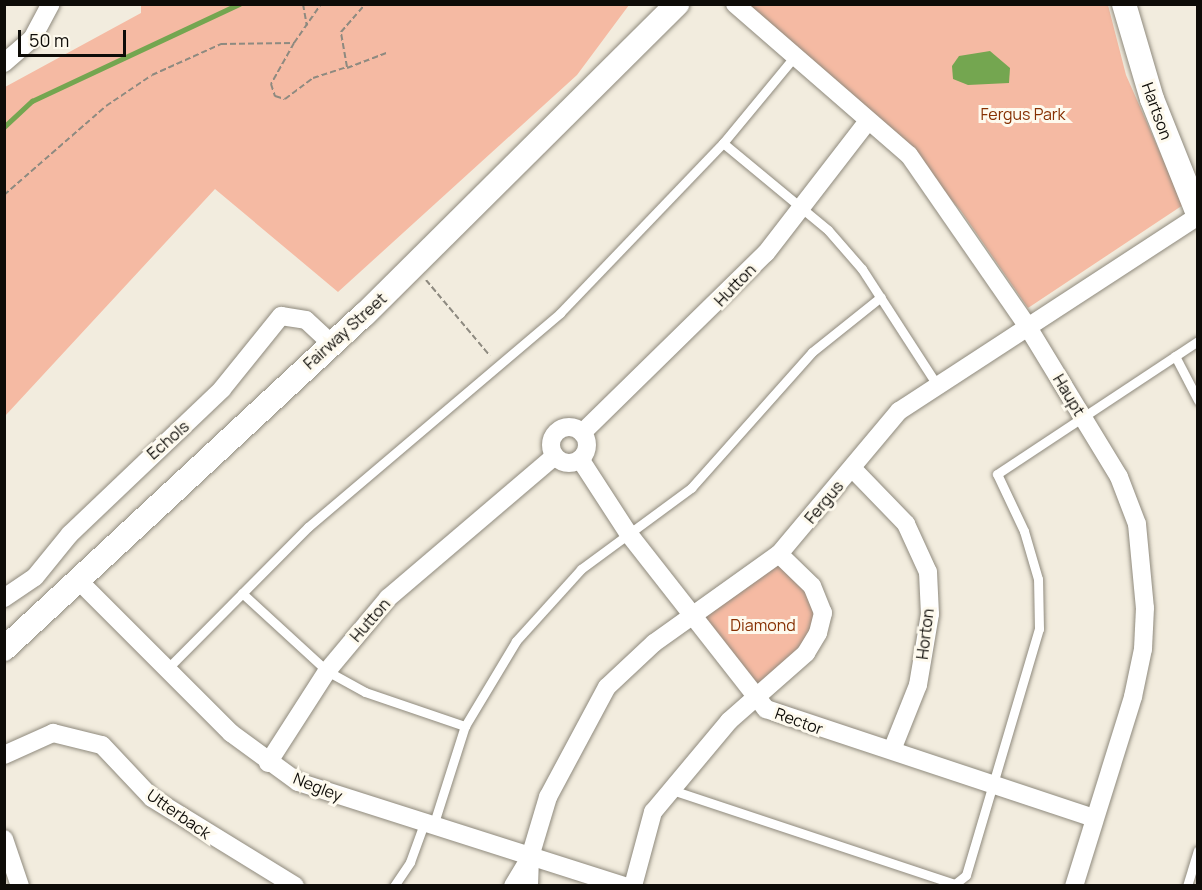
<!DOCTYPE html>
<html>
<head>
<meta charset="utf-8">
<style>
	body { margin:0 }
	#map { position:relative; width:1202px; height:890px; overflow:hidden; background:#f2ecde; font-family:Manrope,sans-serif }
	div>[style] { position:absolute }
	.green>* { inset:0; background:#f5baa3 }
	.water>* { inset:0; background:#74a650 }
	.stream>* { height:4.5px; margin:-2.25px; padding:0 2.25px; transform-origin:2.25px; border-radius:2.25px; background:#74a650 }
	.path>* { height:2px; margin-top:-1px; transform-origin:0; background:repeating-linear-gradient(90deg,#8e8a80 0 6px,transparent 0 9px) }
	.roads { filter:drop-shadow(0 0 2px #8f8a7d) drop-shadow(0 0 2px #8f8a7d) }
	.lane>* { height:9px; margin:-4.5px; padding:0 4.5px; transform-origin:4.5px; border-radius:4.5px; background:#fff }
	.street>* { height:18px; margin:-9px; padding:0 9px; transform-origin:9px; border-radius:9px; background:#fff }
	.street>.ring { margin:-9px; padding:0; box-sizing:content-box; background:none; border:18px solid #fff; border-radius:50% }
	.secondary>* { height:24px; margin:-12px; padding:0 12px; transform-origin:12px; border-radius:12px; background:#fff }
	span { translate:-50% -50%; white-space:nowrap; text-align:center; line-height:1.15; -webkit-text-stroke:6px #fefaee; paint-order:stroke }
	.street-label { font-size:16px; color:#0e0c08 }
	.park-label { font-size:16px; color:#863002 }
	.frame { position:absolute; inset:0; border:6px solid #0e0c08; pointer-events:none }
	.scale { position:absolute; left:18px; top:30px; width:108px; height:27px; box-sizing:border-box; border:3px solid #0e0c08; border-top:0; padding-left:8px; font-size:18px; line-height:21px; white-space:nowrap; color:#0e0c08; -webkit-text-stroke:4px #fefaee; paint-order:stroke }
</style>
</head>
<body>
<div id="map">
	<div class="green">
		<div style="clip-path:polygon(141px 5px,141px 4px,629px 5px,577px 75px,338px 292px,215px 189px,5px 416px,5px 87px,141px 13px)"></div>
		<div style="clip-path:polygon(748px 5px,1108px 5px,1126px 75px,1183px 205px,1028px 308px,961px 211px,891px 130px)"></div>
		<div style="clip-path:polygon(779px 555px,811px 587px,816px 633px,755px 696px,693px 616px)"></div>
	</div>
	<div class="water">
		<div style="clip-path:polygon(990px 51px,1010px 68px,1009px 83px,968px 85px,953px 79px,952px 66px,959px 56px)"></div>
	</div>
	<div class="stream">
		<div style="left:4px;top:127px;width:38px;rotate:-43deg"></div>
		<div style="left:32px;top:101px;width:229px;rotate:-25.1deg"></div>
	</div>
	<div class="path">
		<div style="left:303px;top:4px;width:22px;rotate:80deg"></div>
		<div style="left:294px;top:43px;width:47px;rotate:119.3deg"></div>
		<div style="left:271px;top:84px;width:13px;rotate:72deg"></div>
		<div style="left:275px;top:96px;width:10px;rotate:17deg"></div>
		<div style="left:285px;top:99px;width:35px;rotate:-37deg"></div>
		<div style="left:313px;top:78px;width:36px;rotate:-18deg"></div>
		<div style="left:347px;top:67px;width:36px;rotate:-100deg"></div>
		<div style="left:341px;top:32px;width:37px;rotate:-49deg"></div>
		<div style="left:347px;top:68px;width:42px;rotate:-21deg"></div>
		<div style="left:4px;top:195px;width:135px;rotate:-41.1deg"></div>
		<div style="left:106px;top:106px;width:55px;rotate:-34deg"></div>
		<div style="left:152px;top:75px;width:76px;rotate:-24.2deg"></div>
		<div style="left:221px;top:44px;width:73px;rotate:-0.8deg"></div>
		<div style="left:294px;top:43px;width:47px;rotate:-55.3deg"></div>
		<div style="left:426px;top:280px;width:99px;rotate:49.9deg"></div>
	</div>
	<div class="roads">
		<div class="lane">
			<div style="left:723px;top:143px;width:136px;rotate:39.6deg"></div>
			<div style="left:828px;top:230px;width:52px;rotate:48.9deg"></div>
			<div style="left:862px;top:269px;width:138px;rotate:57.1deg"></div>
			<div style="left:1175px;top:356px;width:50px;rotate:62.4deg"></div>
			<div style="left:242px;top:593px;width:115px;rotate:42.5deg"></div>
			<div style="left:327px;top:671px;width:43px;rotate:28.9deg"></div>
			<div style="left:365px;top:692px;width:106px;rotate:18.8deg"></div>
			<div style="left:168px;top:668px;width:199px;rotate:-45.2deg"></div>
			<div style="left:308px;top:527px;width:331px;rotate:-40.3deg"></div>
			<div style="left:560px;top:313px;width:236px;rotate:-46.2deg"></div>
			<div style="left:723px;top:143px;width:113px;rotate:-50.4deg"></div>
			<div style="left:672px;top:790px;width:298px;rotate:18.4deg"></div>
			<div style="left:955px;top:884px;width:14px;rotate:-39deg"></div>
			<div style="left:966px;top:875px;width:257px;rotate:-73.5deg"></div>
			<div style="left:1039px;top:629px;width:50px;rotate:-91.1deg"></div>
			<div style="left:1038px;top:579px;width:50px;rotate:-106.3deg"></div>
			<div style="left:1024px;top:531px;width:63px;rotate:-115.3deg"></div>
			<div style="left:997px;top:474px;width:241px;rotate:-33.5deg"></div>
			<div style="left:433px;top:826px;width:105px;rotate:-72.3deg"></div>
			<div style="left:465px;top:726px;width:99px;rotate:-59deg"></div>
			<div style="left:516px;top:641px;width:97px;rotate:-47.9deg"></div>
			<div style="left:581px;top:569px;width:137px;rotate:-36.4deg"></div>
			<div style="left:691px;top:488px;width:182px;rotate:-48.3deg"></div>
			<div style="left:812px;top:352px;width:88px;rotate:-38.6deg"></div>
			<div style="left:394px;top:886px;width:29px;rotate:-56deg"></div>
			<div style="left:410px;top:862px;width:38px;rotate:-70deg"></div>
			<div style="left:1187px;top:886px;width:37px;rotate:-73deg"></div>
		</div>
		<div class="street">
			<div style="left:735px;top:4px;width:230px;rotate:41deg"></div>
			<div style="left:909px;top:155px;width:206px;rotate:55.3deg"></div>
			<div style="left:1026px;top:324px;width:179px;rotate:58.7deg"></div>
			<div style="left:1119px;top:477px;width:50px;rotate:69deg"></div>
			<div style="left:1137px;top:524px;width:84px;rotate:84.6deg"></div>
			<div style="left:1145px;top:608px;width:41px;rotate:92.8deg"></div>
			<div style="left:1143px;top:649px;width:49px;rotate:101.8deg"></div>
			<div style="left:1133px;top:697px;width:198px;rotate:107.3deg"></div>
			<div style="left:4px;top:63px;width:37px;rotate:-41deg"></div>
			<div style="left:32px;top:39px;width:40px;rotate:-62deg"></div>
			<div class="ring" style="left:551px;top:427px;width:18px;height:18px"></div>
			<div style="left:582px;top:433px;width:257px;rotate:-44.4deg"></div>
			<div style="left:766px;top:253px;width:167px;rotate:-52.3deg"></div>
			<div style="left:580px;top:459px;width:88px;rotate:57deg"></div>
			<div style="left:628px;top:533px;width:224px;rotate:51.9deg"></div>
			<div style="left:766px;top:709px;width:346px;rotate:18.4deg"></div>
			<div style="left:852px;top:468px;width:78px;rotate:46deg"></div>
			<div style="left:906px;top:524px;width:53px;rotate:65.4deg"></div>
			<div style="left:928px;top:572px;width:42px;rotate:87.3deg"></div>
			<div style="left:930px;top:614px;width:72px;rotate:99.6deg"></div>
			<div style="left:918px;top:685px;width:70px;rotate:111.8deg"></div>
			<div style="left:77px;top:579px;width:218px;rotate:45deg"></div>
			<div style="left:231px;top:733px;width:83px;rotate:36.2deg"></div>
			<div style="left:298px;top:782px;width:341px;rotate:17.7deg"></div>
			<div style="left:4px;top:598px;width:37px;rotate:-34deg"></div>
			<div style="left:35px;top:577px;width:55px;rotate:-50.9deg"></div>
			<div style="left:70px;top:534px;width:210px;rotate:-43.6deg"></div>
			<div style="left:222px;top:389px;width:94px;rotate:-51.1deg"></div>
			<div style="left:281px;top:316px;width:25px;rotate:9deg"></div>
			<div style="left:306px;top:320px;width:34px;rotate:43deg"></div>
			<div style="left:4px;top:755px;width:54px;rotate:-24.2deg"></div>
			<div style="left:53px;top:733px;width:50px;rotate:13.8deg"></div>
			<div style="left:102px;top:745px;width:73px;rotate:46.7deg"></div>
			<div style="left:152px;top:798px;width:168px;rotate:31.6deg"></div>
			<div style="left:268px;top:763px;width:109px;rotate:-57.3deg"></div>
			<div style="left:327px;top:671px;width:95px;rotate:-50.1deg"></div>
			<div style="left:388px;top:598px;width:219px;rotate:-40.4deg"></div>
			<div style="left:4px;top:839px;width:50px;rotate:71.2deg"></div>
			<div style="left:513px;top:886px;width:31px;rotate:-59deg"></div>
			<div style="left:529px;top:886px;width:29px;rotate:-88deg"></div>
			<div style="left:530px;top:857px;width:63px;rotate:-73.3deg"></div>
			<div style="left:548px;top:797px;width:125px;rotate:-61.8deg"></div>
			<div style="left:607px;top:687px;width:64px;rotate:-43.1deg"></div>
			<div style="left:654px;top:643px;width:153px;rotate:-35.5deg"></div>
			<div style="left:779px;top:554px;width:187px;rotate:-50deg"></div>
			<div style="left:899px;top:411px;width:357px;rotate:-33.1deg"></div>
			<div style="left:633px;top:886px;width:77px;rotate:-74.9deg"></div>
			<div style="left:653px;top:812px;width:119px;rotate:-50.1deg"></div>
			<div style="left:729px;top:721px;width:103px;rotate:-41.4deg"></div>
			<div style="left:806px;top:653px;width:23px;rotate:-59deg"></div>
			<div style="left:818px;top:633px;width:21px;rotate:-76deg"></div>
			<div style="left:823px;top:613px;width:29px;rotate:-112deg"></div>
			<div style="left:812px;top:586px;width:46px;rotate:-135.9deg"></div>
		</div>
		<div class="secondary">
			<div style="left:1124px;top:4px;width:99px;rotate:73.6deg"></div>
			<div style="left:1152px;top:99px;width:124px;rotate:68.2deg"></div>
			<div style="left:4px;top:649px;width:492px;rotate:-42.9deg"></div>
			<div style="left:365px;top:314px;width:440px;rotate:-44.8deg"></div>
		</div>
	</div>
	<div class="street-label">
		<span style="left:1157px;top:111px;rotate:70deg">Hartson</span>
		<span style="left:735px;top:285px;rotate:-46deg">Hutton</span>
		<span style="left:345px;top:331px;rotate:-42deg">Fairway Street</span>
		<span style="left:1069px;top:395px;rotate:59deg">Haupt</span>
		<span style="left:168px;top:440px;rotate:-41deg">Echols</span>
		<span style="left:824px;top:502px;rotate:-50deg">Fergus</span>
		<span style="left:370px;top:620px;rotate:-49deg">Hutton</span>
		<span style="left:925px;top:634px;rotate:-83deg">Horton</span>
		<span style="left:799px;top:721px;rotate:20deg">Rector</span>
		<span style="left:318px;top:787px;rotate:22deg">Negley</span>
		<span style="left:179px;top:814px;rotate:35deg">Utterback</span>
	</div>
	<div class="park-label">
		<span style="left:1023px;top:114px">Fergus Park</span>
		<span style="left:763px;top:625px">Diamond</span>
	</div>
	<div class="frame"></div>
	<div class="scale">50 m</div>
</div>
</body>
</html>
